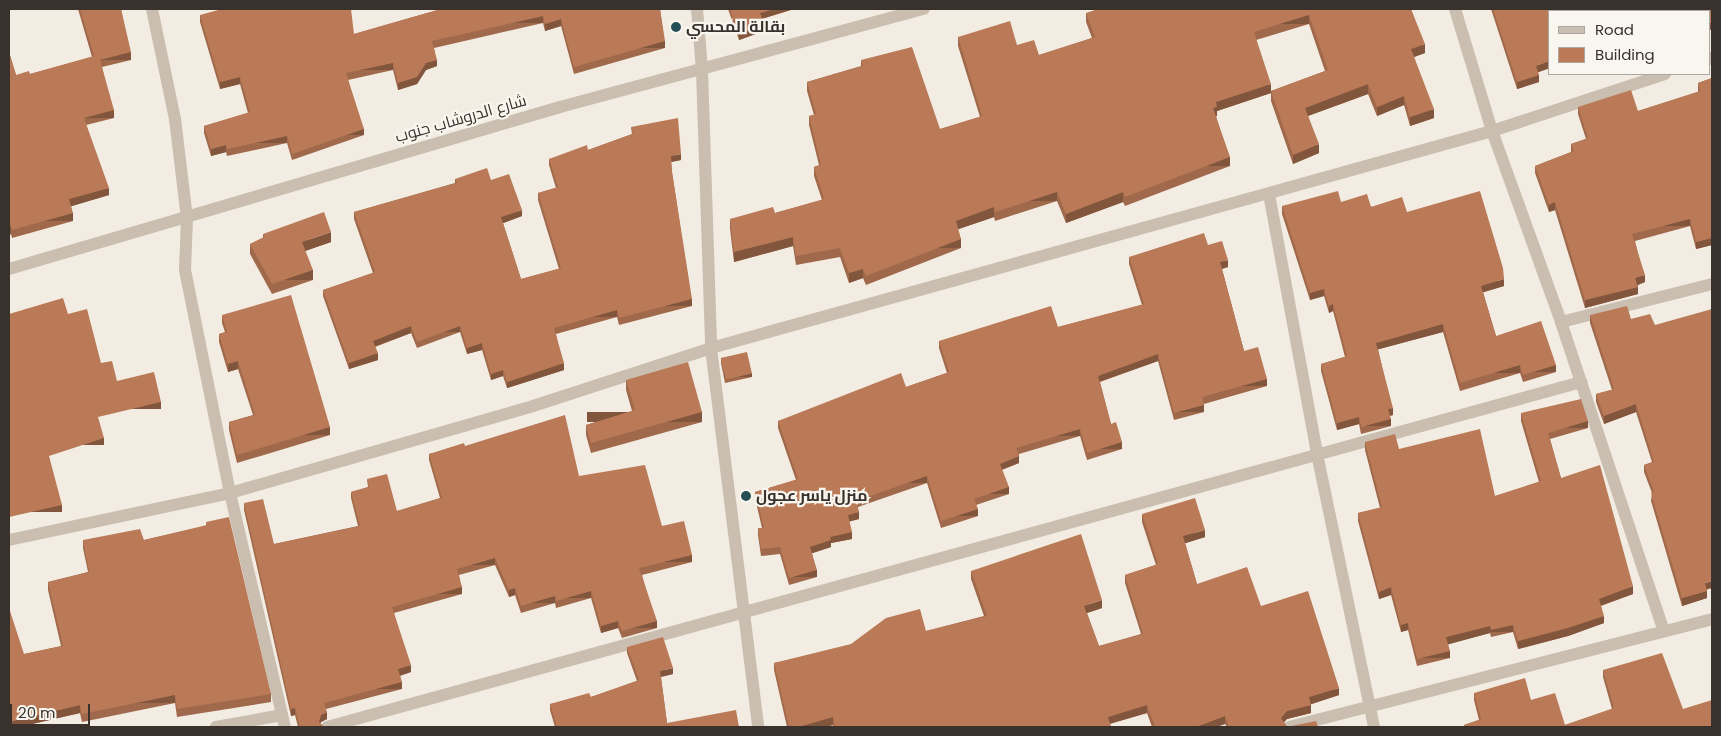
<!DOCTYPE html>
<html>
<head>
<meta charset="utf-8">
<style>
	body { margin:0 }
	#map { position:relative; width:1721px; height:736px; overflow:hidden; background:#f2ece2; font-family:Poppins,Cairo,sans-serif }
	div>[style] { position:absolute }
	.minor>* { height:12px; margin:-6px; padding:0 6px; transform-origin:6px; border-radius:6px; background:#c9beaf }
	.tertiary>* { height:12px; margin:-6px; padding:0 6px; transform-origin:6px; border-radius:6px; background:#c9beaf }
	.wall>* { inset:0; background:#a0694b }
	.shaded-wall>* { inset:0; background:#82553d; transform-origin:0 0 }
	.building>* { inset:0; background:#ba7a57; transform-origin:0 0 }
	.dots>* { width:14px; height:14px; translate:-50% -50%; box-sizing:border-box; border:2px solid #f9f6ef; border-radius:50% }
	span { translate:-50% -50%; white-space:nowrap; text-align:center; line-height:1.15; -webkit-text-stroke:4.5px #f9f6ef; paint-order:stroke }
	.poi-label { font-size:16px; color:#39312c; font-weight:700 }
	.left { translate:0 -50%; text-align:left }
	.street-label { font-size:16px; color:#39312c }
	.frame { position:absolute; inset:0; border:10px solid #39312c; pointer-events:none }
	.legend { position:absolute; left:1548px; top:10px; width:162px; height:65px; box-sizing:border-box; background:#f9f6ef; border:1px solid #aca7a1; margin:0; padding:6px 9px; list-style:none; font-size:15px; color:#39312c }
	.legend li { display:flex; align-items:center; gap:10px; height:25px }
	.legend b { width:25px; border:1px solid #aca7a1 }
	.scale { position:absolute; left:10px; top:704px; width:80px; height:22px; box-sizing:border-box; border:2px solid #39312c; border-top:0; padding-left:6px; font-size:15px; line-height:18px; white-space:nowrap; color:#39312c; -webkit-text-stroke:4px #f9f6ef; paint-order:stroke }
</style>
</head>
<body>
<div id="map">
	<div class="minor">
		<div style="left:152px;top:9px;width:112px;rotate:78.2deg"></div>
		<div style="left:175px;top:119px;width:100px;rotate:83.1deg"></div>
		<div style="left:187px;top:218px;width:52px;rotate:92.2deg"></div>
		<div style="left:185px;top:270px;width:227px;rotate:78.6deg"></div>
		<div style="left:230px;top:493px;width:240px;rotate:76.8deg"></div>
		<div style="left:697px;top:9px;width:61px;rotate:85.3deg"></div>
		<div style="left:702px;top:70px;width:278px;rotate:88.1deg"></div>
		<div style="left:711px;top:348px;width:382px;rotate:82.9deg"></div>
		<div style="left:1455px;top:9px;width:127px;rotate:73.1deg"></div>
		<div style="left:1492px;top:131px;width:203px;rotate:70.1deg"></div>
		<div style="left:1561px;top:322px;width:326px;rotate:71.6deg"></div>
		<div style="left:1710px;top:59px;width:2px;rotate:-27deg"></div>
		<div style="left:1269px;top:194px;width:264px;rotate:79.5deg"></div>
		<div style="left:1317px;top:454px;width:279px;rotate:78.2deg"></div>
		<div style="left:1561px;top:322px;width:156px;rotate:-14.1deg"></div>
		<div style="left:9px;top:540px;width:226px;rotate:-12deg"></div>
		<div style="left:230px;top:493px;width:315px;rotate:-16deg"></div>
		<div style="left:533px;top:406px;width:187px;rotate:-18deg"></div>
		<div style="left:711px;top:348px;width:811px;rotate:-15.53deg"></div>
		<div style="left:1492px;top:131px;width:182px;rotate:-18.2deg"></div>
		<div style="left:216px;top:727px;width:67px;rotate:-10.3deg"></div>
		<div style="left:327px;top:727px;width:1301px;rotate:-15.38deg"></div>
		<div style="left:1289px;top:727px;width:437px;rotate:-14.3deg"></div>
	</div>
	<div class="tertiary">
		<div style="left:9px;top:269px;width:574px;rotate:-16.38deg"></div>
		<div style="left:560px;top:107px;width:377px;rotate:-15.1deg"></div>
	</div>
	<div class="wall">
		<div style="clip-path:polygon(78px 9px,121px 9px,131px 60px,102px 67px,114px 118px,86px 125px,109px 195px,71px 206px,73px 221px,12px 238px,11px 234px,9px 235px,9px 52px,16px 75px,30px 74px,92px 57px)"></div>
		<div style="clip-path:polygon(441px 9px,660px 9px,665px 48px,574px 74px,561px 26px,545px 31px,543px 23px,434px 48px,437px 66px,426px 70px,417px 84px,398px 90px,393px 70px,348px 80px,364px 135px,292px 160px,287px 143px,227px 156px,226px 152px,211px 156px,204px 133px,204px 126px,248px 113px,240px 84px,220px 89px,200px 22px,200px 15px,354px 34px)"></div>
		<div style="clip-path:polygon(728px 9px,794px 9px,762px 19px,764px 31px,739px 40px)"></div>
		<div style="clip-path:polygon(1411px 9px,1425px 53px,1414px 57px,1434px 118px,1410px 126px,1404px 105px,1377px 116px,1368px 94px,1308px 116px,1319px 153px,1293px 164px,1271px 101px,1271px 91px,1325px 71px,1309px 24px,1256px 40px,1271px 93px,1217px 111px,1217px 116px,1216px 116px,1230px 166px,1125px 206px,1123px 202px,1066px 223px,1057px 201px,995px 221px,994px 217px,958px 229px,961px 248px,866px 285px,863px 278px,849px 283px,840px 257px,796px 265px,793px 246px,734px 262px,730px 229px,730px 219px,775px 213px,822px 200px,814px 176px,814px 167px,819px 165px,809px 125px,809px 116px,814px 115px,807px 91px,807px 82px,861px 66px,861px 60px,940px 129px,980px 117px,958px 46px,958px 37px,1017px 45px,1039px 55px,1092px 38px,1086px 22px,1086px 13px)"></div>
		<div style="clip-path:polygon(1491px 9px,1608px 9px,1550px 68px,1538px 72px,1539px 82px,1517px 89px)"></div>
		<div style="clip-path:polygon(1712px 78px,1712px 245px,1696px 249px,1690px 226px,1635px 241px,1645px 282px,1638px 285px,1638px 294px,1585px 308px,1555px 210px,1549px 212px,1535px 173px,1535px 166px,1571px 152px,1571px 144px,1586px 139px,1578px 114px,1578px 107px,1638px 111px,1698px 92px,1698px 83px)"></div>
		<div style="clip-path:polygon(631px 127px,681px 160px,671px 162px,672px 172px,692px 306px,619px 325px,617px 317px,556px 334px,564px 370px,507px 388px,503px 376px,491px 380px,482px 350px,467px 354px,460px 332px,417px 348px,411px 333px,375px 347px,378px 360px,349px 369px,323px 296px,323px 290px,373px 273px,354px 219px,354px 212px,455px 183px,455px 179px,491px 180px,522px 216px,503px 223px,521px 279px,559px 269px,538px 200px,538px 193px,556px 188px,549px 165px,549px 159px,588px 150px,632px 134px)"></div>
		<div style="clip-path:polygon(1341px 202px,1407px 212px,1504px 286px,1483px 292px,1496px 336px,1556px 372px,1523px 382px,1520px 373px,1460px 391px,1443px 332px,1378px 349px,1393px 415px,1390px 416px,1391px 426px,1361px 434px,1359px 424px,1337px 430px,1321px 371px,1321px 364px,1345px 357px,1333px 311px,1329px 313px,1324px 296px,1310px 300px,1282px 214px,1282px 206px)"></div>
		<div style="clip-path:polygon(263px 234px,331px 242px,305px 251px,313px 280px,272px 294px,250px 254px,250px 244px,263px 238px)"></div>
		<div style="clip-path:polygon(1208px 245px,1228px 267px,1222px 269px,1244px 351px,1267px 386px,1204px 404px,1204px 412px,1174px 420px,1158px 361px,1100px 382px,1111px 424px,1122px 449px,1087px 460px,1080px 436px,1019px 454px,1019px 463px,1002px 470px,1009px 494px,976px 505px,978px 516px,941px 528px,927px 483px,858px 507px,859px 519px,849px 521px,852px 539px,831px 543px,831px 547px,812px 553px,817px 577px,789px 585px,780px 554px,761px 556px,758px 535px,758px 528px,762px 528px,755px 498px,755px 492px,796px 480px,778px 428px,778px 421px,906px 387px,947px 373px,939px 348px,939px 341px,1058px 327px,1142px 305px,1129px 264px,1129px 257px)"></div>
		<div style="clip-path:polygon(222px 315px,330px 435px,237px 463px,229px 430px,229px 422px,253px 415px,238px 369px,228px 372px,219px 342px,219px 334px,225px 332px,222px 323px)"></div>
		<div style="clip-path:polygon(1590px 315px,1631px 319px,1707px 590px,1707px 598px,1682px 606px,1651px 501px,1652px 493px,1644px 472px,1644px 465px,1652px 462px,1636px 412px,1604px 424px,1596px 402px,1596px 394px,1612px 390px,1590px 323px)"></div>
		<div style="clip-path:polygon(721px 359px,752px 377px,725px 383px,721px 363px)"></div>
		<div style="clip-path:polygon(626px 380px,702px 422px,591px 453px,586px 435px,586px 425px,632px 411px,626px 390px)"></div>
		<div style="clip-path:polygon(1521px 413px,1588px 428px,1550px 439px,1561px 478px,1633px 594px,1601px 606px,1604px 623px,1568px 636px,1518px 649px,1513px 632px,1491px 637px,1490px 633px,1448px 644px,1450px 658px,1417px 666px,1408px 630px,1401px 632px,1391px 595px,1379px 599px,1358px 521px,1358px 513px,1380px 508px,1365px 450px,1365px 442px,1399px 449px,1495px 496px,1539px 482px,1521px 421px)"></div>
		<div style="clip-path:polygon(465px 446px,579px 476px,662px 526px,692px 562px,642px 575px,657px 628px,622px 638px,618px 628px,601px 633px,591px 598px,556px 608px,555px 603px,521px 613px,515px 595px,509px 597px,495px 565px,459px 575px,462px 594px,394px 613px,411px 672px,400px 676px,402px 689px,326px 709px,327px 719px,321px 722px,320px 723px,324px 727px,298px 727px,295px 715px,291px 716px,244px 510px,244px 503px,274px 544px,358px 526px,351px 498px,351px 492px,368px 487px,367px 479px,397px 511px,440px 498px,429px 460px,429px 454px)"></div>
		<div style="clip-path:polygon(1142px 514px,1205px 537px,1185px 543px,1197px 584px,1261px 606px,1339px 695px,1311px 704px,1311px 713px,1287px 719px,1284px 722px,1287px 727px,1318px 727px,1227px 727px,1225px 724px,1216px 727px,1152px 727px,1147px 713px,1110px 724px,1111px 727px,833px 727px,833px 725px,825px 727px,787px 727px,774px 670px,774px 663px,926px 631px,984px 616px,971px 579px,971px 571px,1102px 608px,1087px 613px,1099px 646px,1141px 634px,1125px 583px,1125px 575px,1156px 565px,1142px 522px)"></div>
		<div style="clip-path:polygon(206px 522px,271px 694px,271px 702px,177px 717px,175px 703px,82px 722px,80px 713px,19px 727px,9px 727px,24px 654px,61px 646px,48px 590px,48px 582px,88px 572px,83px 548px,83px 540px,144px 540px,206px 526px)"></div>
		<div style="clip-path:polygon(627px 647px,673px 674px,661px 677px,667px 723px,739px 727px,555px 727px,550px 710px,550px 704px,591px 697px,637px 681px,627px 653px)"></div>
		<div style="clip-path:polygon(1603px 670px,1683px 709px,1712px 727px,1464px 727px,1464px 725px,1479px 720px,1474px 700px,1474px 693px,1531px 700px,1565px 725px,1612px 709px,1603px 677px)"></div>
	</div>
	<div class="shaded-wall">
		<div style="clip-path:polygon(774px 9px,794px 9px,760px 19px,760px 13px)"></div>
		<div style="left:1309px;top:15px;width:9px;height:58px;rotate:90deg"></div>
		<div style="left:543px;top:16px;width:7px;height:114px;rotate:90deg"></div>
		<div style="clip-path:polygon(561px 19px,561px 26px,545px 31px,545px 24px)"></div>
		<div style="clip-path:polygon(1712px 22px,1712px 29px,1710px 30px,1710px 23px)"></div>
		<div style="clip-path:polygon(764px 24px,764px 31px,739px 40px,739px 34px)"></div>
		<div style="left:665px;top:41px;width:7px;height:95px;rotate:90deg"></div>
		<div style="clip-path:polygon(1425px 44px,1425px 53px,1411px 58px,1411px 49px)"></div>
		<div style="left:131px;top:52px;width:8px;height:32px;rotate:90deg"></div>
		<div style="clip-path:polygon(437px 60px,437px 66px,426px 70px,417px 84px,398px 90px,398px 83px,426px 63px)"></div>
		<div style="clip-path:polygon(1550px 61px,1550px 68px,1536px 73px,1536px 66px)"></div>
		<div style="left:393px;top:63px;width:7px;height:48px;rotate:90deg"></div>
		<div style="clip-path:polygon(1539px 75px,1539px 82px,1517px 89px,1517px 82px)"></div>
		<div style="clip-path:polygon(240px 77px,240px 84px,220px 89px,220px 82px)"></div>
		<div style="clip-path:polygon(1271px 84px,1271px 93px,1217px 111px,1217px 116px,1213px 117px,1213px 108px,1216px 102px)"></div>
		<div style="clip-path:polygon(1368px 84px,1368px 94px,1305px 117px,1305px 108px)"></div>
		<div style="clip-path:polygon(1404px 96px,1404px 105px,1377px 116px,1377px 107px)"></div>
		<div style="clip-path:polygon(1434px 109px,1434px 118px,1410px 126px,1410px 117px)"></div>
		<div style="left:114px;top:110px;width:8px;height:31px;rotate:90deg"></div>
		<div style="left:364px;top:129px;width:6px;height:76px;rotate:90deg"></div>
		<div style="left:287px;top:136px;width:7px;height:61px;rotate:90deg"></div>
		<div style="clip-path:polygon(1319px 144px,1319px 153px,1293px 164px,1293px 155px)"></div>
		<div style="clip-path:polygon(226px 145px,226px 152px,211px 156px,211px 149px)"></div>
		<div style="clip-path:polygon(681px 154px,681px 160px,671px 162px,671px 156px)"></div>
		<div style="left:1230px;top:157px;width:9px;height:112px;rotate:90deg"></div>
		<div style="clip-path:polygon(109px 188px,109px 195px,69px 207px,69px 199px)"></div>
		<div style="left:1057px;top:192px;width:9px;height:65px;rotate:90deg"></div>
		<div style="clip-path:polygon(1123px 192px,1123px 202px,1066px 223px,1066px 214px)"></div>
		<div style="clip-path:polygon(1555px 202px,1555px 210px,1549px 212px,1549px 205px)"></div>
		<div style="clip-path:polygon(994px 207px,994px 217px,956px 230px,956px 221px)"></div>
		<div style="clip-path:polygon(522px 210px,522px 216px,501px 224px,501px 217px)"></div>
		<div style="left:73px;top:213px;width:8px;height:63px;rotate:90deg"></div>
		<div style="left:1690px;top:219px;width:7px;height:60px;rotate:90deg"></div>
		<div style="clip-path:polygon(11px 226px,11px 234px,9px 235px,9px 227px)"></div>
		<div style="clip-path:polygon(331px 232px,331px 242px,302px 252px,302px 242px)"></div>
		<div style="clip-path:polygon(793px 237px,793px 246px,734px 262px,734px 252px)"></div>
		<div style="clip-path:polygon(1712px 238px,1712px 245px,1696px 249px,1696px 242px)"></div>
		<div style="left:961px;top:239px;width:9px;height:102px;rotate:90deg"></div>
		<div style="clip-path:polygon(1228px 260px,1228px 267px,1220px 269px,1220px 262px)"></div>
		<div style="clip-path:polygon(863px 269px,863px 278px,849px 283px,849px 273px)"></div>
		<div style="left:313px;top:270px;width:10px;height:43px;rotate:90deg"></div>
		<div style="clip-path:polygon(1645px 275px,1645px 282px,1635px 286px,1635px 278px)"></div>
		<div style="clip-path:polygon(1504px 279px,1504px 286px,1481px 293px,1481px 286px)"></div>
		<div style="clip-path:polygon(1638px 287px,1638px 294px,1585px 308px,1585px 300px)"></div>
		<div style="clip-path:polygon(1324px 289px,1324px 296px,1310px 300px,1310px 293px)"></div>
		<div style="left:692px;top:299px;width:7px;height:75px;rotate:90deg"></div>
		<div style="clip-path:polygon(1333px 304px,1333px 311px,1329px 313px,1329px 306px)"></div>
		<div style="left:617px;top:310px;width:7px;height:66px;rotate:90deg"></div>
		<div style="clip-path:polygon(1443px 324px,1443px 332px,1376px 350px,1376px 343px)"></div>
		<div style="clip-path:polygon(411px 326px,411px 333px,373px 347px,373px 341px)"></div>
		<div style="left:460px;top:326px;width:6px;height:46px;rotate:90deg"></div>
		<div style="clip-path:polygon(482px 343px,482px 350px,467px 354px,467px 348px)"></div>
		<div style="clip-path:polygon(378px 353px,378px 360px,349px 369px,349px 363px)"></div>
		<div style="clip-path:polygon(1158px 354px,1158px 361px,1098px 382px,1098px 376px)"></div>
		<div style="clip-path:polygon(238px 361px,238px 369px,228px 372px,228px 364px)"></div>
		<div style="clip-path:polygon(564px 363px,564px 370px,507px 388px,507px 382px)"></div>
		<div style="left:1520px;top:365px;width:8px;height:63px;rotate:90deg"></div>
		<div style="left:1556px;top:365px;width:7px;height:34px;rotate:90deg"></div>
		<div style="clip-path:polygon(503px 370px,503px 376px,491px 380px,491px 374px)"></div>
		<div style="left:752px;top:373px;width:4px;height:28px;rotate:90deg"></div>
		<div style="left:1267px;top:379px;width:7px;height:67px;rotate:90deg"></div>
		<div style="left:161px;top:402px;width:7px;height:65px;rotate:90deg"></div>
		<div style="clip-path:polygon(1636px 404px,1636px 412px,1604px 424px,1604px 416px)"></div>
		<div style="left:1204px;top:405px;width:7px;height:31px;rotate:90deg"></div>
		<div style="clip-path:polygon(1393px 408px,1393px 415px,1388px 416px,1388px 409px)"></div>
		<div style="left:702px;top:412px;width:10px;height:115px;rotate:90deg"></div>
		<div style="clip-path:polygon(1359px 417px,1359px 424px,1337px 430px,1337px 423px)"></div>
		<div style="left:1391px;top:419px;width:7px;height:31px;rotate:90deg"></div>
		<div style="left:1588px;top:421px;width:7px;height:42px;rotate:90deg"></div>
		<div style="left:330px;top:427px;width:8px;height:97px;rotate:90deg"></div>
		<div style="left:1080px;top:429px;width:7px;height:67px;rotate:90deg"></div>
		<div style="left:104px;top:438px;width:7px;height:58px;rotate:90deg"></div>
		<div style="left:1122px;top:442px;width:7px;height:37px;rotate:90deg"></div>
		<div style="clip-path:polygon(1019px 456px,1019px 463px,1000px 470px,1000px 464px)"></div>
		<div style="left:927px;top:476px;width:7px;height:75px;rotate:90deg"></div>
		<div style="left:1009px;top:487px;width:7px;height:37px;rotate:90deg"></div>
		<div style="left:62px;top:505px;width:7px;height:54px;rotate:90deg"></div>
		<div style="left:978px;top:509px;width:7px;height:39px;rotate:90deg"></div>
		<div style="clip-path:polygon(859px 512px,859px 519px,848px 522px,848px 515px)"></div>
		<div style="clip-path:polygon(1205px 530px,1205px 537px,1183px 544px,1183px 536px)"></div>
		<div style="clip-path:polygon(852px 532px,852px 539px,831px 543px,831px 547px,810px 554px,810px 547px,830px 537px)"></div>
		<div style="left:692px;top:555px;width:7px;height:55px;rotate:90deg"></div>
		<div style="left:495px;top:558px;width:7px;height:40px;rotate:90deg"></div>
		<div style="left:817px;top:570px;width:7px;height:29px;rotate:90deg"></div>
		<div style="clip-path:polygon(1712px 581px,1712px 588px,1705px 590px,1705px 583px)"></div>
		<div style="clip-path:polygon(1633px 586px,1633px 594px,1599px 606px,1599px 599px)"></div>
		<div style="left:462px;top:587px;width:7px;height:73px;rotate:90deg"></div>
		<div style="clip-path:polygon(1391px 587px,1391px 595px,1379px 599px,1379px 592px)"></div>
		<div style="clip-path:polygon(515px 588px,515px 595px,509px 597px,509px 590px)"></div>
		<div style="left:591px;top:591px;width:7px;height:36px;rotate:90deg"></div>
		<div style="clip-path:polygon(1707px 591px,1707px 598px,1682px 606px,1682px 598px)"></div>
		<div style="left:555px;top:596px;width:7px;height:35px;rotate:90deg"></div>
		<div style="clip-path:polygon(1102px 600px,1102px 608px,1084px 614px,1084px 606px)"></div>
		<div style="clip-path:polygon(1604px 616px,1604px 623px,1568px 636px,1518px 649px,1518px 641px)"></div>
		<div style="clip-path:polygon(618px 621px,618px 628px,601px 633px,601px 626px)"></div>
		<div style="left:657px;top:621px;width:7px;height:36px;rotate:90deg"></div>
		<div style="clip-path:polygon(1408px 623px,1408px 630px,1401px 632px,1401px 625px)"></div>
		<div style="left:1513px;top:625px;width:7px;height:23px;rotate:90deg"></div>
		<div style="clip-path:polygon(1490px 626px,1490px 633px,1446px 645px,1446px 637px)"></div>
		<div style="left:1450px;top:651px;width:7px;height:34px;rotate:90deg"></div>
		<div style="clip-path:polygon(411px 665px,411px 672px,398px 676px,398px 669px)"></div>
		<div style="clip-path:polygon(673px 668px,673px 674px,660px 677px,660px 671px)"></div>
		<div style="left:402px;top:682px;width:7px;height:81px;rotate:90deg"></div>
		<div style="clip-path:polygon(1339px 688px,1339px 695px,1309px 705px,1309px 697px)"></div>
		<div style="left:175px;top:695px;width:8px;height:95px;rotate:90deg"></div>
		<div style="clip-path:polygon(80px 705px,80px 713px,19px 727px,9px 727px,9px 722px)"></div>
		<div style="clip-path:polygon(1147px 705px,1147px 713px,1108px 724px,1108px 717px)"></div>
		<div style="clip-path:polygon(1311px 705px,1311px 713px,1287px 719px,1281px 725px,1281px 718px,1287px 711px)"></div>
		<div style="clip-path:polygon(295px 708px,295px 715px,291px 716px,291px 709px)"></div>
		<div style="clip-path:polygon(327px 712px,327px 719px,321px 722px,319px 727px,319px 722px,321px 715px)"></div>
		<div style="clip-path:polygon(1225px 716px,1225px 724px,1216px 727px,1196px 727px)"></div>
		<div style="clip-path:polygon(833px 717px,833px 725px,825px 727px,798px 727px)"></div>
	</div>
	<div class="building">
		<div style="clip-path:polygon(80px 9px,121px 9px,131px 52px,100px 60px,114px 110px,84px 118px,109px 188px,69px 199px,73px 213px,12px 230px,11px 226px,9px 227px,9px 52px,16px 75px,29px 71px,30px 74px,94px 56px)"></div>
		<div style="clip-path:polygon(222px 9px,351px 9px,354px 34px,441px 9px,660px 9px,665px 41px,574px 67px,561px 19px,545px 24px,543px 16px,432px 41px,437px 60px,426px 63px,417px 77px,398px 83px,393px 63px,346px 73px,364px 129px,292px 154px,287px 136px,227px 149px,226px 145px,211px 149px,204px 126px,250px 112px,240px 77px,220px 82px,200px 15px)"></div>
		<div style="clip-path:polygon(730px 9px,774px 9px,760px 13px,764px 24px,739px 34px)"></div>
		<div style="clip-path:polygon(1098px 9px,1411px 9px,1425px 44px,1411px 49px,1434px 109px,1410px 117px,1404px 96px,1377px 107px,1368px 84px,1305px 108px,1319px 144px,1293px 155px,1271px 91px,1328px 70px,1309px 15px,1254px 32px,1271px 84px,1216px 102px,1217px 107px,1213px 108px,1230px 157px,1125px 197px,1123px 192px,1066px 214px,1057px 192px,995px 212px,994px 207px,956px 221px,961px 239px,866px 276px,863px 269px,849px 273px,840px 248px,796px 256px,793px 237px,734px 252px,730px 219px,773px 207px,775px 213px,824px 199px,814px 167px,821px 165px,809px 116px,816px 114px,807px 82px,863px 66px,861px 60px,912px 47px,940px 129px,982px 116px,958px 37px,1010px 21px,1017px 45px,1034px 40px,1039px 55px,1095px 37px,1086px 13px)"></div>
		<div style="clip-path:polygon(1493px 9px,1608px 9px,1609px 11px,1550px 11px,1550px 61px,1536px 66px,1539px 75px,1517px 82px)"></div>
		<div style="clip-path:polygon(1686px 9px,1712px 9px,1712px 22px,1710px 23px,1710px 11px,1679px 11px)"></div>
		<div style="clip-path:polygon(1712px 78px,1712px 238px,1696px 242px,1690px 219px,1632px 234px,1645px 275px,1635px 278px,1638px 287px,1585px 300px,1555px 202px,1549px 205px,1535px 166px,1574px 151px,1571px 144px,1588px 138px,1578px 107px,1631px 90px,1638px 111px,1700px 91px,1698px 83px)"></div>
		<div style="clip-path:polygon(678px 118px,681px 154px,671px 156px,672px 172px,692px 299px,619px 318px,617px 310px,554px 328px,564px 363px,507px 382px,503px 370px,491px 374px,482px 343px,467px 348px,460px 326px,417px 342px,411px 326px,373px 341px,378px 353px,349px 363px,323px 290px,375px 272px,354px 212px,457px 183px,455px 179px,487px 168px,491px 180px,509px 174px,522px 210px,501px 217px,521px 279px,561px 268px,538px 193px,558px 187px,549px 159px,587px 145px,588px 150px,633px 134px,631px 127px)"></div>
		<div style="clip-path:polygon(1338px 191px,1341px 202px,1367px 194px,1371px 207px,1402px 197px,1407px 212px,1480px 191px,1503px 268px,1504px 279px,1481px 286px,1496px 336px,1541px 321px,1556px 365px,1523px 375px,1520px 365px,1460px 383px,1443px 324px,1376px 343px,1393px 408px,1388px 409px,1391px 419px,1361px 427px,1359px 417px,1337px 423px,1321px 364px,1347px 356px,1333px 304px,1329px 306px,1324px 289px,1310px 293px,1282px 206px)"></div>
		<div style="clip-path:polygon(324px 212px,331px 232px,302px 242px,313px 270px,272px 284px,250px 244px,264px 237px,263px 234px)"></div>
		<div style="clip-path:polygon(1204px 233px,1208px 245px,1222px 241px,1228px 260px,1220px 262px,1244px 351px,1258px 347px,1267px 379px,1202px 397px,1204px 405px,1174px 413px,1158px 354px,1098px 376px,1111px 424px,1116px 422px,1122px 442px,1087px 453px,1080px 429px,1016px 448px,1019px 456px,1000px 464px,1009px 487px,974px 499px,978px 509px,941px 521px,927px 476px,856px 501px,859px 512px,848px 515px,852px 532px,830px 537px,831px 540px,810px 547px,817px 570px,789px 578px,780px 547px,761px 549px,758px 528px,764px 528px,755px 492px,798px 479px,778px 421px,901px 373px,906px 387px,949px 372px,939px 341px,1051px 306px,1058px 327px,1144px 304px,1129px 257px)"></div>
		<div style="clip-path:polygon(291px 295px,330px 427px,237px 455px,229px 422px,255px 415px,238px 361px,228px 364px,219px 334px,227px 332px,222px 315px)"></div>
		<div style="clip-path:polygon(63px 298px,68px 314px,87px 309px,101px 363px,112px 361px,117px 381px,154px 372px,161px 402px,98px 417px,104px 438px,49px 456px,62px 505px,9px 517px,9px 314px)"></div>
		<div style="clip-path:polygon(1627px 306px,1631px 319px,1650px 314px,1655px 325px,1712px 309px,1712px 581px,1705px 583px,1707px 591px,1682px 598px,1651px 493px,1654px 492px,1644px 465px,1654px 462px,1636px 404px,1604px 416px,1596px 394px,1614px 389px,1590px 315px)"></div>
		<div style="left:747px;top:352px;width:22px;height:27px;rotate:77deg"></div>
		<div style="clip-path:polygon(688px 362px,702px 412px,591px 443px,586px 425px,635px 410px,626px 380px)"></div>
		<div style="clip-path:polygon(1581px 399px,1588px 421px,1548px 433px,1561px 478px,1600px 465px,1633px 586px,1599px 599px,1604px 616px,1568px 628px,1518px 641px,1513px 625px,1491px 630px,1490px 626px,1446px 637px,1450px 651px,1417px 659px,1408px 623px,1401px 625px,1391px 587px,1379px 592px,1358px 513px,1382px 507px,1365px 442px,1395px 434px,1399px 449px,1480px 429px,1495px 496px,1541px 481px,1521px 413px)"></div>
		<div style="clip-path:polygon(565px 415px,579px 476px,645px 465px,662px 526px,684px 521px,692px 555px,639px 568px,657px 621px,622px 631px,618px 621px,601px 626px,591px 591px,556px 601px,555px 596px,521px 606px,515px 588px,509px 590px,495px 558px,457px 569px,462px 587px,392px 607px,411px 665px,398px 669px,402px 682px,324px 703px,327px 712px,321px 715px,319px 722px,324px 727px,300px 727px,295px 708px,291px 709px,244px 503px,263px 499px,274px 544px,360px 526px,351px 492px,369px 487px,367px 479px,387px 474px,397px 511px,442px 498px,429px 454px,464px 443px,465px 446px)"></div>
		<div style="clip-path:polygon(1195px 498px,1205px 530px,1183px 536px,1197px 584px,1247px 567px,1261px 606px,1308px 591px,1339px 688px,1309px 697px,1311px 705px,1287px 711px,1281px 718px,1287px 727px,1316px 721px,1318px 727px,1229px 727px,1225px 716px,1196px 727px,1155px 727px,1147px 705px,1108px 717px,1111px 727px,835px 727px,833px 717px,798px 727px,789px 727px,774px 663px,851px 644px,886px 618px,920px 609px,926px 631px,987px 616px,971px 571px,1081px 534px,1102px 600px,1084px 606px,1099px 646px,1143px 634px,1125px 575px,1158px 564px,1142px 514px)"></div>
		<div style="clip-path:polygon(229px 517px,271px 694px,177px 709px,175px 695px,82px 714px,80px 705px,9px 722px,9px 612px,10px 611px,24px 654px,63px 646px,48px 582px,89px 572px,83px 540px,140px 529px,144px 540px,207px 525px,206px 522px)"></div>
		<div style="clip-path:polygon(663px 637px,673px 668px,660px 671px,667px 723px,736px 710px,739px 727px,557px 727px,550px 704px,589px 693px,591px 697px,639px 680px,627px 647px)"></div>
		<div style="clip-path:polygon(1662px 653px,1683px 709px,1712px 700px,1712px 727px,1465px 727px,1464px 725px,1481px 719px,1474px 693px,1525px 678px,1531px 700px,1555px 693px,1565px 725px,1614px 708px,1603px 670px)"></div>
	</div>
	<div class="dots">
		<div style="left:676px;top:27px;background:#254e57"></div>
		<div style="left:746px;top:496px;background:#254e57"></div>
	</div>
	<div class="poi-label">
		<span class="left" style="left:686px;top:27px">بقالة المحسي</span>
		<span class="left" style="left:756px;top:496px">منزل ياسر عجول</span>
	</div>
	<div class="street-label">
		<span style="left:461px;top:119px;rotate:-16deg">شارع الدروشاب جنوب</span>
	</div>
	<div class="frame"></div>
	<ul class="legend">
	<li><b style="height:6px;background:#c9beaf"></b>Road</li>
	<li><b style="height:14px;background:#ba7a57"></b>Building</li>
	</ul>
	<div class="scale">20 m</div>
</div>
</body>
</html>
